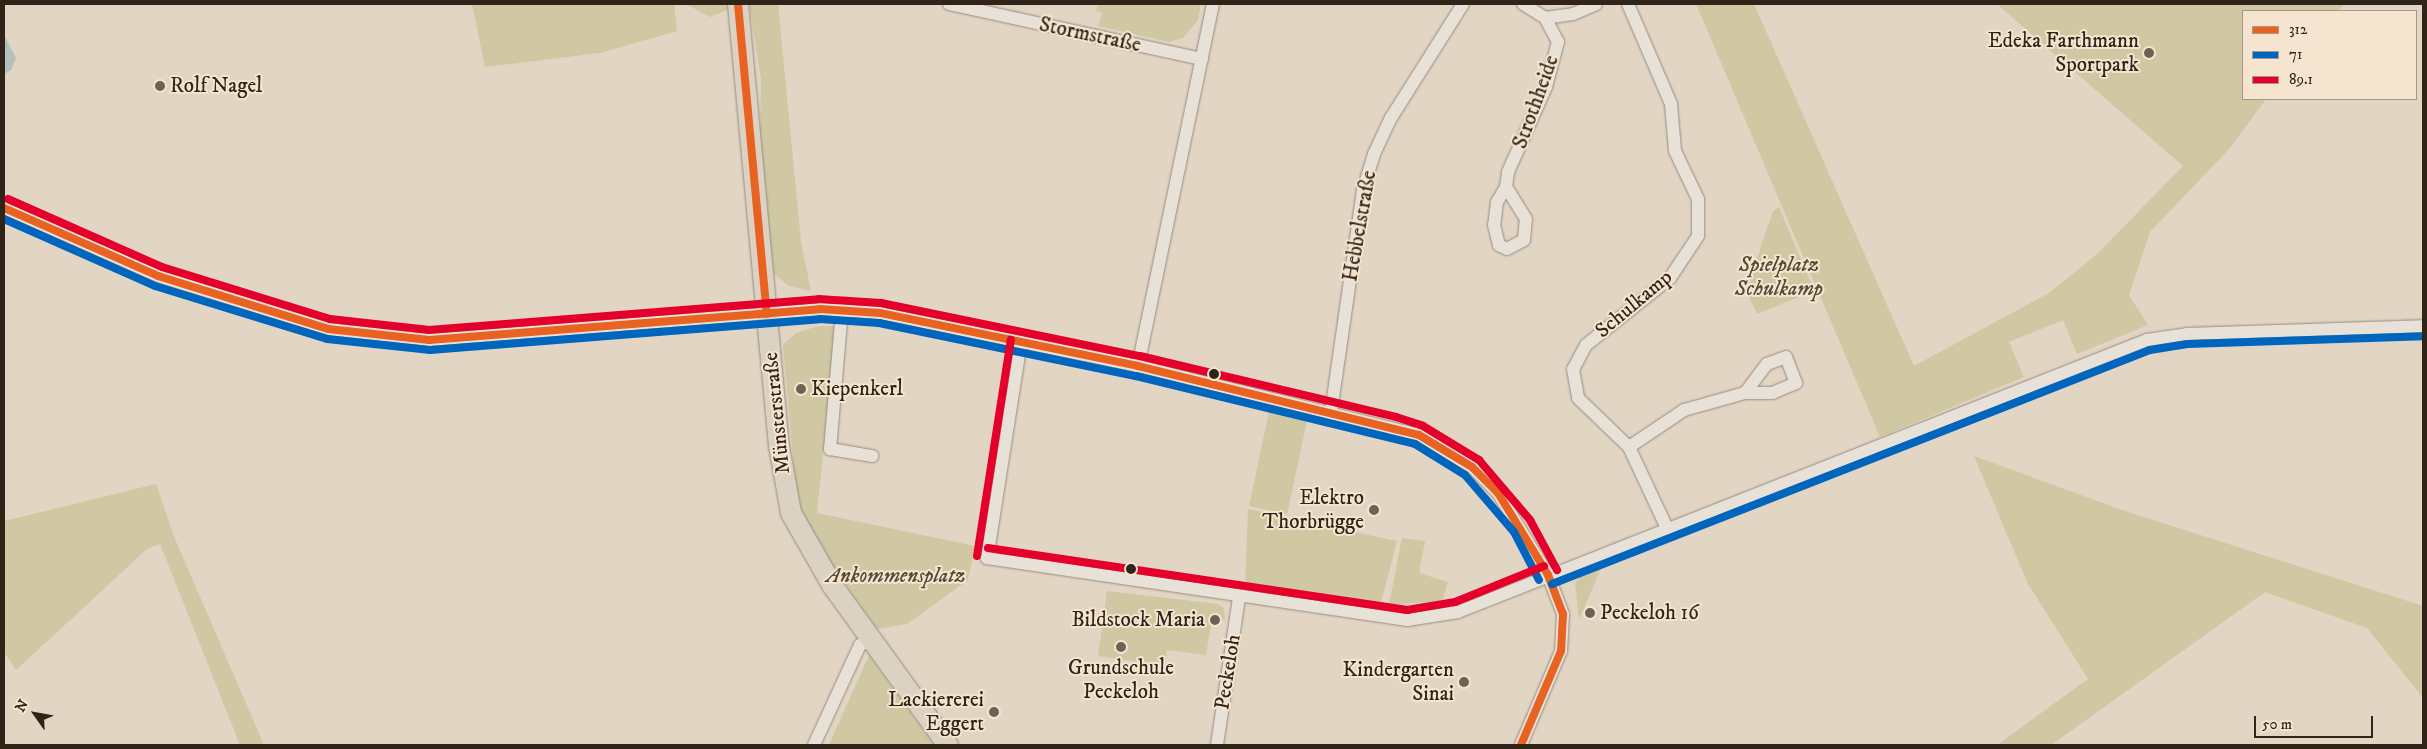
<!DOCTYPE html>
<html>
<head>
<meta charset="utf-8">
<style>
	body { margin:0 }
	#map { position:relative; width:2427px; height:749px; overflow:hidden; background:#e3d5c3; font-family:"IM FELL DW Pica",serif }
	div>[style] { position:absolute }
	.green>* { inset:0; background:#d0c7a3; transform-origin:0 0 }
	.water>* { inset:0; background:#b3c0bc }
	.roads { filter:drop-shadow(0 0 1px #958c80) drop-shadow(0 0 1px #958c80) }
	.minor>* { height:12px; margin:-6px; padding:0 6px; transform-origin:6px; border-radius:6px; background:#e8e1d8 }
	.primary>* { height:20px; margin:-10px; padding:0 10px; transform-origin:10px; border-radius:10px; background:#dcd2c3 }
	.bus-1>* { height:8px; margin:-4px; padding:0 4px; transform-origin:4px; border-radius:4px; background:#e86222 }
	.bus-2>* { height:8px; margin:-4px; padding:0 4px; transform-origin:4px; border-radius:4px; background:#0065bd }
	.bus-3>* { height:8px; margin:-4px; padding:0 4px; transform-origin:4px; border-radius:4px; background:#e4002b }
	.dots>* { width:14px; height:14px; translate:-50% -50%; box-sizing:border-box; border:2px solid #f5e5d0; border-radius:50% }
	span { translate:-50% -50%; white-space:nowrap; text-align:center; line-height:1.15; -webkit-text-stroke:4px #f5e5d0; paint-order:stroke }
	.street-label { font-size:21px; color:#302318 }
	.poi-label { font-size:21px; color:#302318 }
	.right { translate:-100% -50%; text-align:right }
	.left { translate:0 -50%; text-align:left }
	.park-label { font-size:21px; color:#544934; font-style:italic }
	.frame { position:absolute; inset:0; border:5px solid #302318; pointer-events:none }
	.legend { position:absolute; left:2242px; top:10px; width:175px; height:90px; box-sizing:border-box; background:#f5e5d0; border:1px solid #a69786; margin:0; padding:6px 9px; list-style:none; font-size:15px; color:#302318 }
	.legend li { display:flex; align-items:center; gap:10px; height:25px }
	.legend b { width:25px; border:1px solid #a69786 }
	.north { position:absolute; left:10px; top:689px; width:50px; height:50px; -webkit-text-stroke:4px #f5e5d0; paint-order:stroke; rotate:302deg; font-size:14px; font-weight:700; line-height:20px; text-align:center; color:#302318 }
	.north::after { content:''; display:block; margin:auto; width:18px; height:22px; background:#302318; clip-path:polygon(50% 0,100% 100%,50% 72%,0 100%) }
	.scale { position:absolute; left:2254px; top:716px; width:119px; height:22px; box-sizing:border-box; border:2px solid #302318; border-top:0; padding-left:6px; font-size:15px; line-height:18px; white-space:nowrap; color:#302318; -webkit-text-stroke:4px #f5e5d0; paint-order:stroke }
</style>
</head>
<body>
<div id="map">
	<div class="green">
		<div style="clip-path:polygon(472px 4px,674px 4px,677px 31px,600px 53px,485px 67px)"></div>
		<div style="clip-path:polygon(686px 4px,727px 4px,727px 10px,710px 17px)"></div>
		<div style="clip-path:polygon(749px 4px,778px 4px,801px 242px,811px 291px,789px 286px,773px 273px,760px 138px,761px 80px)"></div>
		<div style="clip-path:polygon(1098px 4px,1201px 4px,1198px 20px,1183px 38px,1169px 42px,1098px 26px,1102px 13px,1096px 11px)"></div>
		<div style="clip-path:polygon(1696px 4px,1754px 4px,1914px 366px,2049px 293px,2097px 254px,2183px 166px,1997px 4px,2345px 4px,2338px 11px,2243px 11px,2243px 99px,2266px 99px,2230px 148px,2150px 232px,2129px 295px,2148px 325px,2077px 354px,2063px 320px,2009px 342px,2024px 377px,1880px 437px)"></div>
		<div style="clip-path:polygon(1779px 207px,1814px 291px,1757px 314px,1746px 291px,1773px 211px)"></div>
		<div style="clip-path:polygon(818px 326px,836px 326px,817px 513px,975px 546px,968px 580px,907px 624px,877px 629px,808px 532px,797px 502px,783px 345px,796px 333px)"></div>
		<div style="left:1269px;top:412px;width:39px;height:96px;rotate:12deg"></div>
		<div style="clip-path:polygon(1974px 456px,2125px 511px,2423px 606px,2423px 698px,2367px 628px,2265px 592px,2051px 745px,1997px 745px,2088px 679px,2028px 584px)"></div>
		<div style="clip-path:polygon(156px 484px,175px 539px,264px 745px,240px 745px,160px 544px,147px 549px,16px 670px,4px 652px,4px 521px)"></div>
		<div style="clip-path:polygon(1248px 509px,1397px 541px,1379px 610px,1245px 587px)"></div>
		<div style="clip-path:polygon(1402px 538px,1425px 541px,1419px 573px,1448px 582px,1442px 601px,1389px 605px)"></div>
		<div style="clip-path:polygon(1602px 566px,1579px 620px,1575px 583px,1585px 572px)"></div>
		<div style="clip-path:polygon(1107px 591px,1218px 604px,1224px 608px,1225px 620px,1212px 619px,1206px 655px,1167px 650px,1165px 666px,1098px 656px)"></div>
		<div style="clip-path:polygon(869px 655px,934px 745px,829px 745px)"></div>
	</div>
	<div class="water">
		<div style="clip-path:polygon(4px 35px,16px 58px,11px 70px,4px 74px)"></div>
	</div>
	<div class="roads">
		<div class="minor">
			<div style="left:949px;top:4px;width:259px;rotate:12.3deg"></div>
			<div style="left:1523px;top:4px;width:26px;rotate:32deg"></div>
			<div style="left:1545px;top:18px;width:28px;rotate:-8deg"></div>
			<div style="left:1573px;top:14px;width:25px;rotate:-23deg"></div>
			<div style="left:1628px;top:4px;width:109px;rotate:66.7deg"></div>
			<div style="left:1671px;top:104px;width:47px;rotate:85.1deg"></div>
			<div style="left:1675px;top:151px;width:53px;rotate:64.4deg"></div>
			<div style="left:1698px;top:199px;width:37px;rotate:90deg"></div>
			<div style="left:1698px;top:236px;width:50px;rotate:123.7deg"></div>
			<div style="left:1670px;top:278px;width:107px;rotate:141.4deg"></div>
			<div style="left:1586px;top:345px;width:27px;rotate:118deg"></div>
			<div style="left:1573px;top:369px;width:29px;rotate:80deg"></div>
			<div style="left:1578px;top:398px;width:71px;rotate:43.9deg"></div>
			<div style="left:1629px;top:447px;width:89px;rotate:64.9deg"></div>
			<div style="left:1506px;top:187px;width:17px;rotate:121deg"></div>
			<div style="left:1497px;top:202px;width:23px;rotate:97deg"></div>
			<div style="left:1494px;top:225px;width:21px;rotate:76deg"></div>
			<div style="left:1499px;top:245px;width:9px;rotate:27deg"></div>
			<div style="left:1507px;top:249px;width:19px;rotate:-28deg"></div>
			<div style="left:1524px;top:240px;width:21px;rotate:-85deg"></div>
			<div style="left:1526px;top:219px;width:38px;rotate:-122deg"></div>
			<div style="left:1506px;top:187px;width:15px;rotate:-82deg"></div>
			<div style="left:1508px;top:172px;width:93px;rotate:-65.9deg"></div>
			<div style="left:1546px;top:87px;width:47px;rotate:-75.1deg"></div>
			<div style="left:1558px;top:42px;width:27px;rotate:-118deg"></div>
			<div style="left:4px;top:208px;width:168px;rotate:23.8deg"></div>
			<div style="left:158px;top:276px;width:178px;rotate:17.3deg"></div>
			<div style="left:328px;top:329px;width:102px;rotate:6.2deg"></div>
			<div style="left:429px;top:340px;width:392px;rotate:-4.5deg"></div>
			<div style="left:820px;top:309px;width:60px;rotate:3.8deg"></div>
			<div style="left:880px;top:313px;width:263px;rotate:11.6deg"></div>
			<div style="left:1138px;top:366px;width:289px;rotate:13.8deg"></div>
			<div style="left:1419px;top:435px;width:62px;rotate:31.1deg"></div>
			<div style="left:1472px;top:467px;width:37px;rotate:45deg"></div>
			<div style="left:1498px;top:493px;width:96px;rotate:58.6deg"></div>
			<div style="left:1548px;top:575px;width:42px;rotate:69deg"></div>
			<div style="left:1563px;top:614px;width:37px;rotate:93deg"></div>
			<div style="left:1561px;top:651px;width:102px;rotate:113.1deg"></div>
			<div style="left:842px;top:310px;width:140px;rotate:94.9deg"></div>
			<div style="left:830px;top:449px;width:43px;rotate:9.5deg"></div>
			<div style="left:1021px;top:342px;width:219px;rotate:98.9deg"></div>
			<div style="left:987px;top:558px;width:425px;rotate:8.4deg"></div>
			<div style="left:1407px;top:620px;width:52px;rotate:-8.9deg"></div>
			<div style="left:1458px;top:612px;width:741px;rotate:-21.54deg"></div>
			<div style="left:2147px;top:340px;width:40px;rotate:-8.5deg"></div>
			<div style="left:2187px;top:334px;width:236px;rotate:-1.9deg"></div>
			<div style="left:1138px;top:366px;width:370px;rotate:-78.3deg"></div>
			<div style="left:1331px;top:412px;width:224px;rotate:-81.8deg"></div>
			<div style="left:1363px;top:190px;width:38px;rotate:-73deg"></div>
			<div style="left:1374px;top:154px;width:40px;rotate:-65deg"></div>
			<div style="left:1391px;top:118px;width:135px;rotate:-57.7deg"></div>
			<div style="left:1629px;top:447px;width:66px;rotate:-33.9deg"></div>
			<div style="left:1684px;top:410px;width:63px;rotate:-15.6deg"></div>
			<div style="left:1745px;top:393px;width:36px;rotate:-53deg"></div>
			<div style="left:1767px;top:364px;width:20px;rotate:-20deg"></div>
			<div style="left:1786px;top:357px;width:28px;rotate:69deg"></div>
			<div style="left:1796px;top:383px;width:25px;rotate:157deg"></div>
			<div style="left:1773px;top:393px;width:28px;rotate:180deg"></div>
			<div style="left:814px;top:745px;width:110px;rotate:-65.3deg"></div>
			<div style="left:860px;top:645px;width:13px;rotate:-29deg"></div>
			<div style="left:1217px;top:745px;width:149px;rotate:-81.5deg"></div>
		</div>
		<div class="primary">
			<div style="left:738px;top:4px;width:444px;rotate:84.7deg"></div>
			<div style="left:779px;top:446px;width:68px;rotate:79.8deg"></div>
			<div style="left:791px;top:513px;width:83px;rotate:60.3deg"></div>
			<div style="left:832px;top:585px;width:198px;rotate:54.1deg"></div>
		</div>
	</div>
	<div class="bus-1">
		<div style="left:738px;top:4px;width:311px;rotate:84.7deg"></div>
		<div style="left:4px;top:208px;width:168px;rotate:23.8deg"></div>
		<div style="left:158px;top:276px;width:178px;rotate:17.3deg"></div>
		<div style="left:328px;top:329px;width:102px;rotate:6.2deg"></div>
		<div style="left:429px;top:340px;width:392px;rotate:-4.5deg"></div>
		<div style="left:820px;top:309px;width:60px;rotate:3.8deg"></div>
		<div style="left:880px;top:313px;width:263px;rotate:11.6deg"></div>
		<div style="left:1138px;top:366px;width:289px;rotate:13.8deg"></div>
		<div style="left:1419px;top:435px;width:62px;rotate:31.1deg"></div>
		<div style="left:1472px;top:467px;width:37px;rotate:45deg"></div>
		<div style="left:1498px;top:493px;width:96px;rotate:58.6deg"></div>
		<div style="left:1548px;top:575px;width:42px;rotate:69deg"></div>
		<div style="left:1563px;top:614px;width:37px;rotate:93deg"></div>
		<div style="left:1561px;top:651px;width:102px;rotate:113.1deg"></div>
	</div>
	<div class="bus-2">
		<div style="left:4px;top:219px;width:165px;rotate:23.9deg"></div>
		<div style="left:155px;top:286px;width:180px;rotate:17.1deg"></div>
		<div style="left:327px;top:339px;width:104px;rotate:6.1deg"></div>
		<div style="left:430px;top:350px;width:391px;rotate:-4.5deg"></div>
		<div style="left:820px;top:319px;width:59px;rotate:3.9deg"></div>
		<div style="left:879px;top:323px;width:262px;rotate:11.7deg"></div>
		<div style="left:1136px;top:376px;width:287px;rotate:13.7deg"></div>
		<div style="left:1415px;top:444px;width:59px;rotate:31.8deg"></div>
		<div style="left:1465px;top:475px;width:75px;rotate:49.3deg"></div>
		<div style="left:1514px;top:532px;width:54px;rotate:62.5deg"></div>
		<div style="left:1552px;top:584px;width:642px;rotate:-21.37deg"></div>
		<div style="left:2150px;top:350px;width:38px;rotate:-9deg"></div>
		<div style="left:2188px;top:344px;width:235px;rotate:-1.9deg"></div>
	</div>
	<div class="bus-3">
		<div style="left:8px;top:199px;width:168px;rotate:23.8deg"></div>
		<div style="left:162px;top:267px;width:176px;rotate:17.2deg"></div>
		<div style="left:330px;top:319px;width:100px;rotate:6.3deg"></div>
		<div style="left:429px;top:330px;width:391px;rotate:-4.5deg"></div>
		<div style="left:819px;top:299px;width:62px;rotate:3.7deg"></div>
		<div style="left:881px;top:303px;width:264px;rotate:11.6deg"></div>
		<div style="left:1140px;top:356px;width:263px;rotate:13.4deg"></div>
		<div style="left:1396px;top:417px;width:28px;rotate:18deg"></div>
		<div style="left:1423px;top:426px;width:66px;rotate:31.3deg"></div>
		<div style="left:1479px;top:460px;width:79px;rotate:49.6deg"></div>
		<div style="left:1530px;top:520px;width:57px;rotate:61.6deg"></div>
		<div style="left:988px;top:548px;width:424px;rotate:8.4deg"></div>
		<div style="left:1407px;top:610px;width:49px;rotate:-9.5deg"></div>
		<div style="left:1455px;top:602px;width:96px;rotate:-22deg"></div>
		<div style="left:977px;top:556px;width:219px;rotate:-81.1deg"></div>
	</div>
	<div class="dots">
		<div style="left:2149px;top:53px;background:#6f6154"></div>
		<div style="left:160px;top:86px;background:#6f6154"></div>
		<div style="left:1214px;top:374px;background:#302318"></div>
		<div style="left:801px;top:389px;background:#6f6154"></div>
		<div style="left:1374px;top:510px;background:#6f6154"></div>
		<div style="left:1131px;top:569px;background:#302318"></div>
		<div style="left:1590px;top:613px;background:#6f6154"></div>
		<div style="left:1215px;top:620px;background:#6f6154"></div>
		<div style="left:1121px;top:647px;background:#6f6154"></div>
		<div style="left:1464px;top:682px;background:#6f6154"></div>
		<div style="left:994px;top:712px;background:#6f6154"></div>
	</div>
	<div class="street-label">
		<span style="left:1090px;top:35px;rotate:12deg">Stormstraße</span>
		<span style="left:1536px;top:102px;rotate:-70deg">Strothheide</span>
		<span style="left:1360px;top:226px;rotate:-80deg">Hebbelstraße</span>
		<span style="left:1634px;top:304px;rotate:-40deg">Schulkamp</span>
		<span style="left:777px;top:413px;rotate:-96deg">Münsterstraße</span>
		<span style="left:1228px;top:672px;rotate:-81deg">Peckeloh</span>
	</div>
	<div class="poi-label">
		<span class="right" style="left:2139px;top:53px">Edeka Farthmann<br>Sportpark</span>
		<span class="left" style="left:170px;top:86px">Rolf Nagel</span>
		<span class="left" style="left:811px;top:389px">Kiepenkerl</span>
		<span class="right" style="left:1364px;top:510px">Elektro<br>Thorbrügge</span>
		<span class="left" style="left:1600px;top:613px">Peckeloh 16</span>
		<span class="right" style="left:1205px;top:620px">Bildstock Maria</span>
		<span style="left:1121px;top:680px">Grundschule<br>Peckeloh</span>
		<span class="right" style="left:1454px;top:682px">Kindergarten<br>Sinai</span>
		<span class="right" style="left:984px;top:712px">Lackiererei<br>Eggert</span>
	</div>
	<div class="park-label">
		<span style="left:1779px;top:277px">Spielplatz<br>Schulkamp</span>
		<span style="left:896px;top:576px">Ankommensplatz</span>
	</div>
	<div class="frame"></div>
	<ul class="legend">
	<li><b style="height:6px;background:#e86222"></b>312</li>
	<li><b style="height:6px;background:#0065bd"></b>71</li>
	<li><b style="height:6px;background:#e4002b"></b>89.1</li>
	</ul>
	<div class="north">N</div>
	<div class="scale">50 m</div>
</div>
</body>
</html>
